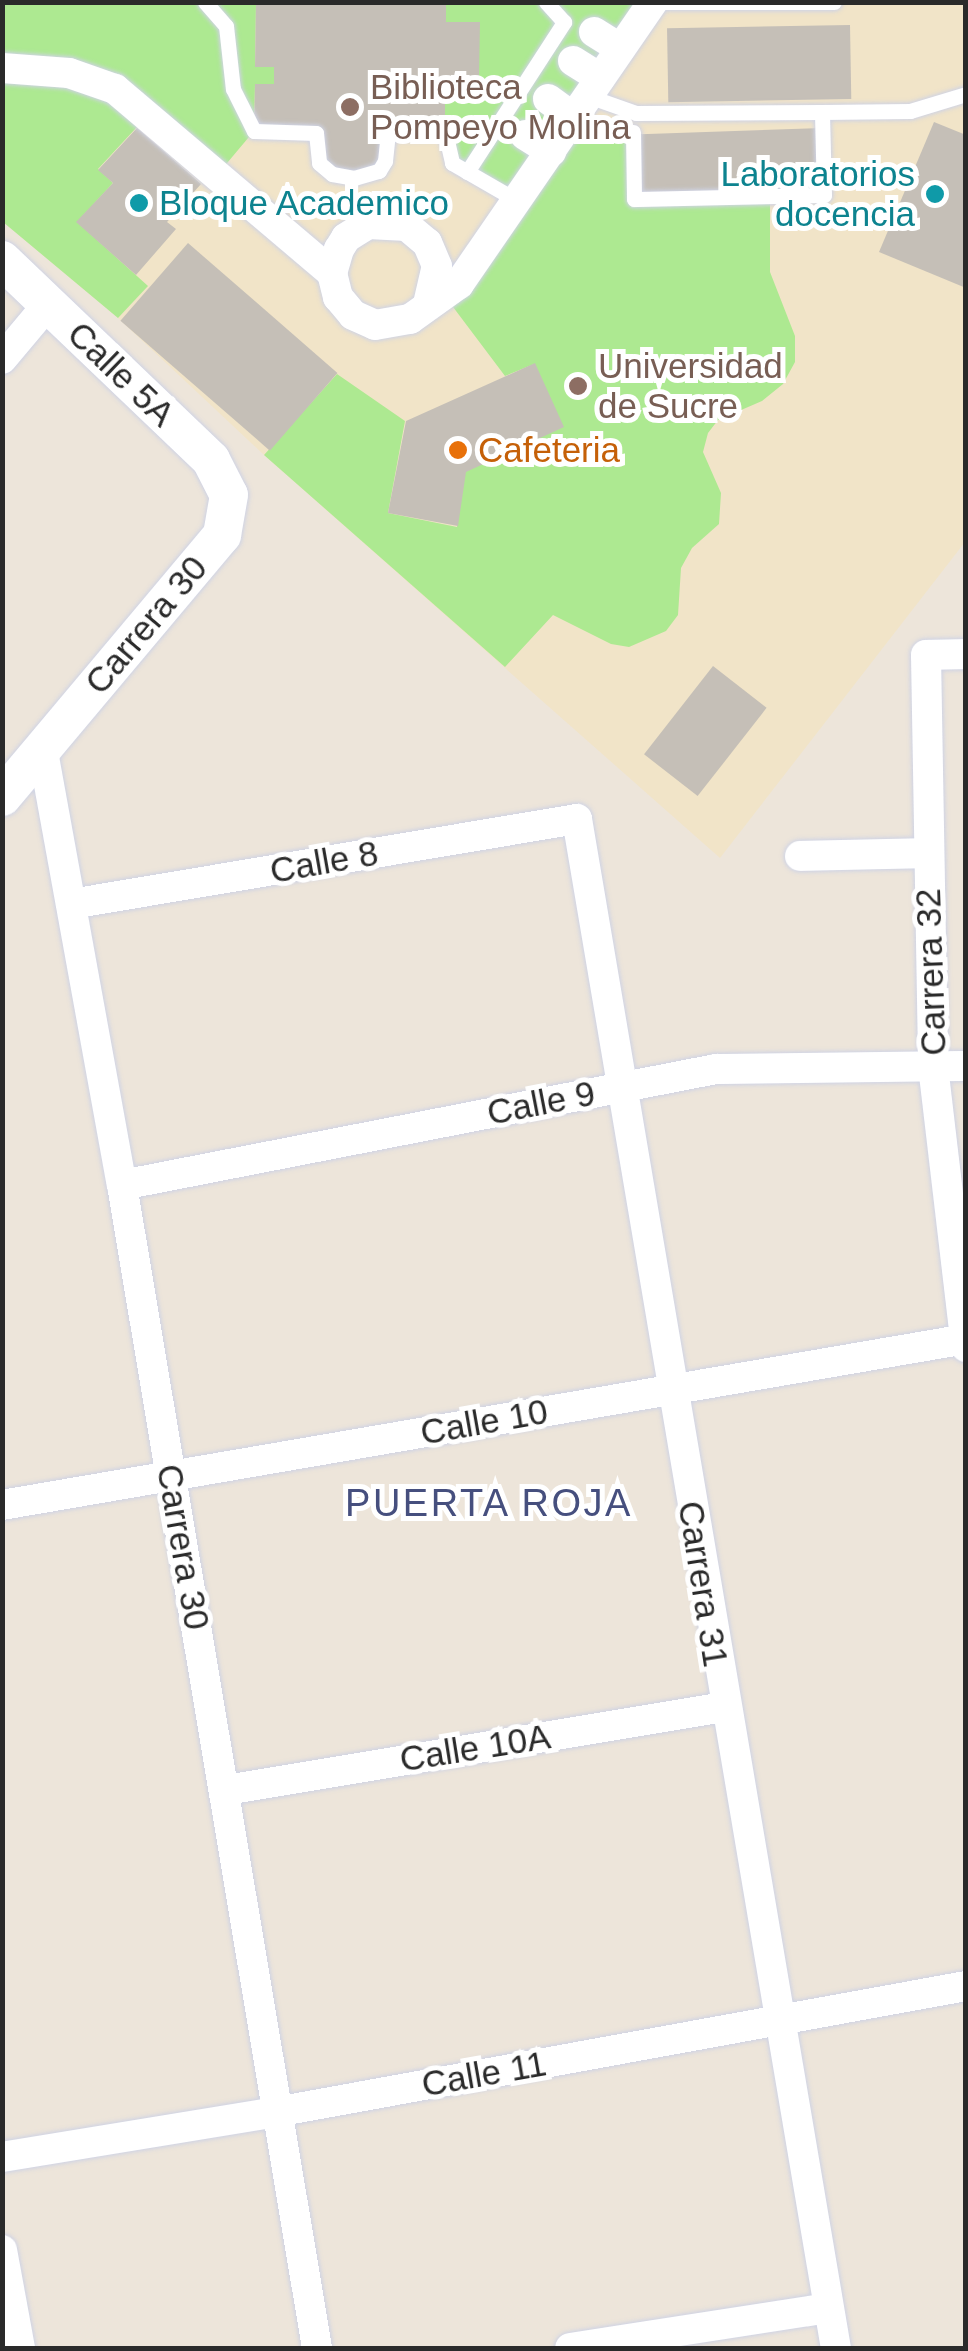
<!DOCTYPE html>
<html>
<head>
<meta charset="utf-8">
<style>
	body { margin:0 }
	#map { position:relative; width:968px; height:2351px; overflow:hidden; background:#ede5da; font-family:Arial,sans-serif }
	div>[style] { position:absolute }
	.education>* { inset:0; background:#f1e4c8 }
	.green>* { inset:0; background:#ade991 }
	.building>* { inset:0; background:#c5bfb7; transform-origin:0 0 }
	.roads { filter:drop-shadow(0 0 2px #cfd3e4) drop-shadow(0 0 2px #cfd3e4) }
	.service>* { height:15px; margin:-7.5px; padding:0 7.5px; transform-origin:7.5px; border-radius:7.5px; background:#fff }
	.minor>* { height:30px; margin:-15px; padding:0 15px; transform-origin:15px; border-radius:15px; background:#fff }
	.tertiary>* { height:38px; margin:-19px; padding:0 19px; transform-origin:19px; border-radius:19px; background:#fff }
	.dots>* { width:28px; height:28px; translate:-50% -50%; box-sizing:border-box; border:5px solid #fff; border-radius:50% }
	span { translate:-50% -50%; white-space:nowrap; text-align:center; line-height:1.15; -webkit-text-stroke:10px #fff; paint-order:stroke }
	.education-label { font-size:35px; color:#785e54 }
	.left { translate:0 -50%; text-align:left }
	.culture-label { font-size:35px; color:#0d838f }
	.right { translate:-100% -50%; text-align:right }
	.street-label { font-size:35px; color:#2a2a2a }
	.food-label { font-size:35px; color:#c56008 }
	.neighbourhood-label { font-size:38px; color:#464f7e; letter-spacing:2.5px }
	.frame { position:absolute; inset:0; border:5px solid #2a2a2a; pointer-events:none }
</style>
</head>
<body>
<div id="map">
	<div class="education">
		<div style="clip-path:polygon(2px 3px,965px 3px,965px 542px,720px 858px,264px 455px,118px 318px,3px 222px)"></div>
	</div>
	<div class="green">
		<div style="clip-path:polygon(2px 3px,256px 3px,255px 67px,274px 67px,274px 84px,255px 84px,254px 131px,217px 175px,149px 114px,98px 169px,113px 183px,77px 222px,148px 286px,118px 318px,3px 222px)"></div>
		<div style="clip-path:polygon(446px 3px,653px 3px,574px 116px,636px 132px,770px 196px,770px 272px,795px 336px,795px 362px,783px 384px,762px 401px,718px 420px,708px 433px,703px 452px,721px 493px,719px 524px,692px 548px,681px 568px,678px 615px,666px 631px,629px 647px,611px 644px,553px 615px,505px 667px,264px 455px,337px 374px,405px 421px,388px 513px,457px 527px,465px 472px,534px 364px,505px 376px,444px 295px,517px 201px,451px 163px,445px 132px,445px 76px,479px 76px,479px 23px,446px 22px)"></div>
	</div>
	<div class="building">
		<div style="clip-path:polygon(256px 2px,446px 2px,446px 22px,480px 22px,479px 76px,445px 76px,445px 132px,388px 133px,379px 171px,332px 174px,316px 133px,254px 131px,255px 84px,274px 84px,274px 67px,255px 67px)"></div>
		<div style="left:850px;top:25px;width:74px;height:183px;rotate:89deg"></div>
		<div style="clip-path:polygon(934px 122px,966px 135px,966px 288px,879px 252px)"></div>
		<div style="clip-path:polygon(137px 128px,201px 184px,167px 222px,176px 229px,136px 275px,76px 222px,113px 183px,98px 170px)"></div>
		<div style="left:822px;top:128px;width:67px;height:189px;rotate:88deg"></div>
		<div style="left:188px;top:243px;width:198px;height:103px;rotate:41deg"></div>
		<div style="clip-path:polygon(535px 363px,564px 427px,466px 472px,458px 526px,388px 513px,406px 421px)"></div>
		<div style="left:713px;top:666px;width:68px;height:112px;rotate:38deg"></div>
	</div>
	<div class="roads">
		<div class="service">
			<div style="left:205px;top:2px;width:32px;rotate:49deg"></div>
			<div style="left:226px;top:26px;width:63px;rotate:83.7deg"></div>
			<div style="left:233px;top:89px;width:47px;rotate:63.4deg"></div>
			<div style="left:254px;top:131px;width:62px;rotate:1.8deg"></div>
			<div style="left:316px;top:133px;width:30px;rotate:84deg"></div>
			<div style="left:319px;top:163px;width:17px;rotate:40deg"></div>
			<div style="left:332px;top:174px;width:22px;rotate:10deg"></div>
			<div style="left:354px;top:178px;width:26px;rotate:-16deg"></div>
			<div style="left:379px;top:171px;width:12px;rotate:-59deg"></div>
			<div style="left:385px;top:161px;width:28px;rotate:-84deg"></div>
			<div style="left:388px;top:133px;width:57px;rotate:-1deg"></div>
			<div style="left:445px;top:132px;width:32px;rotate:77deg"></div>
			<div style="left:452px;top:163px;width:76px;rotate:29.9deg"></div>
			<div style="left:663px;top:2px;width:171px"></div>
			<div style="left:588px;top:96px;width:51px;rotate:19.5deg"></div>
			<div style="left:636px;top:113px;width:186px;rotate:-0.3deg"></div>
			<div style="left:822px;top:112px;width:88px;rotate:-0.7deg"></div>
			<div style="left:910px;top:111px;width:59px;rotate:-16.9deg"></div>
			<div style="left:633px;top:132px;width:67px;rotate:89.1deg"></div>
			<div style="left:634px;top:199px;width:190px;rotate:-1.2deg"></div>
			<div style="left:824px;top:195px;width:83px;rotate:-91.4deg"></div>
			<div style="left:467px;top:172px;width:179px;rotate:-57.1deg"></div>
			<div style="left:564px;top:22px;width:27px;rotate:-132deg"></div>
		</div>
		<div class="minor">
			<div style="left:594px;top:32px;width:31px;rotate:32deg"></div>
			<div style="left:573px;top:61px;width:32px;rotate:32deg"></div>
			<div style="left:2px;top:68px;width:67px;rotate:4.3deg"></div>
			<div style="left:69px;top:73px;width:49px;rotate:19.2deg"></div>
			<div style="left:115px;top:89px;width:285px;rotate:40.3deg"></div>
			<div style="left:548px;top:99px;width:31px;rotate:36deg"></div>
			<div style="left:525px;top:135px;width:31px;rotate:32deg"></div>
			<div style="left:428px;top:304px;width:39px;rotate:-77deg"></div>
			<div style="left:437px;top:266px;width:25px;rotate:-113deg"></div>
			<div style="left:427px;top:243px;width:26px;rotate:-140deg"></div>
			<div style="left:407px;top:226px;width:39px;rotate:-177deg"></div>
			<div style="left:368px;top:224px;width:26px;rotate:148deg"></div>
			<div style="left:346px;top:238px;width:13px;rotate:122deg"></div>
			<div style="left:339px;top:249px;width:25px;rotate:106deg"></div>
			<div style="left:332px;top:273px;width:25px;rotate:76deg"></div>
			<div style="left:338px;top:297px;width:23px;rotate:50deg"></div>
			<div style="left:353px;top:315px;width:24px;rotate:24deg"></div>
			<div style="left:375px;top:325px;width:36px;rotate:-10deg"></div>
			<div style="left:410px;top:319px;width:60px;rotate:-35.5deg"></div>
			<div style="left:459px;top:284px;width:342px;rotate:-55.5deg"></div>
			<div style="left:2px;top:359px;width:72px;rotate:-50.1deg"></div>
			<div style="left:966px;top:654px;width:40px;rotate:178.6deg"></div>
			<div style="left:926px;top:655px;width:411px;rotate:89deg"></div>
			<div style="left:933px;top:1066px;width:283px;rotate:83.3deg"></div>
			<div style="left:42px;top:746px;width:446px;rotate:79.7deg"></div>
			<div style="left:122px;top:1185px;width:1179px;rotate:80.48deg"></div>
			<div style="left:800px;top:856px;width:128px;rotate:-1.3deg"></div>
			<div style="left:71px;top:904px;width:513px;rotate:-9.54deg"></div>
			<div style="left:577px;top:819px;width:1551px;rotate:80.39deg"></div>
			<div style="left:122px;top:1185px;width:605px;rotate:-11.05deg"></div>
			<div style="left:716px;top:1069px;width:250px;rotate:-0.7deg"></div>
			<div style="left:2px;top:1505px;width:978px;rotate:-9.77deg"></div>
			<div style="left:226px;top:1790px;width:505px;rotate:-9.46deg"></div>
			<div style="left:2px;top:2157px;width:278px;rotate:-9.3deg"></div>
			<div style="left:276px;top:2112px;width:701px;rotate:-10.35deg"></div>
			<div style="left:2px;top:2250px;width:100px;rotate:79.6deg"></div>
			<div style="left:570px;top:2348px;width:260px;rotate:-8.8deg"></div>
		</div>
		<div class="tertiary">
			<div style="left:2px;top:260px;width:289px;rotate:43.7deg"></div>
			<div style="left:211px;top:460px;width:39px;rotate:63deg"></div>
			<div style="left:229px;top:495px;width:41px;rotate:99.9deg"></div>
			<div style="left:222px;top:535px;width:342px;rotate:130deg"></div>
		</div>
	</div>
	<div class="dots">
		<div style="left:350px;top:107px;background:#8d6e63"></div>
		<div style="left:935px;top:194px;background:#0f9aa8"></div>
		<div style="left:139px;top:203px;background:#0f9aa8"></div>
		<div style="left:578px;top:386px;background:#8d6e63"></div>
		<div style="left:458px;top:450px;background:#e8710a"></div>
	</div>
	<div class="education-label">
		<span class="left" style="left:370px;top:107px">Biblioteca<br>Pompeyo Molina</span>
		<span class="left" style="left:598px;top:386px">Universidad<br>de Sucre</span>
	</div>
	<div class="culture-label">
		<span class="right" style="left:915px;top:194px">Laboratorios<br>docencia</span>
		<span class="left" style="left:159px;top:203px">Bloque Academico</span>
	</div>
	<div class="street-label">
		<span style="left:121px;top:374px;rotate:44deg">Calle 5A</span>
		<span style="left:146px;top:625px;rotate:-50deg">Carrera 30</span>
		<span style="left:324px;top:862px;rotate:-10deg">Calle 8</span>
		<span style="left:931px;top:972px;rotate:-92deg">Carrera 32</span>
		<span style="left:541px;top:1103px;rotate:-11deg">Calle 9</span>
		<span style="left:484px;top:1422px;rotate:-10deg">Calle 10</span>
		<span style="left:183px;top:1547px;rotate:80deg">Carrera 30</span>
		<span style="left:703px;top:1584px;rotate:81deg">Carrera 31</span>
		<span style="left:475px;top:1748px;rotate:-9deg">Calle 10A</span>
		<span style="left:484px;top:2074px;rotate:-10deg">Calle 11</span>
	</div>
	<div class="food-label">
		<span class="left" style="left:478px;top:450px">Cafeteria</span>
	</div>
	<div class="neighbourhood-label">
		<span style="left:489px;top:1504px">PUERTA ROJA</span>
	</div>
	<div class="frame"></div>
</div>
</body>
</html>
